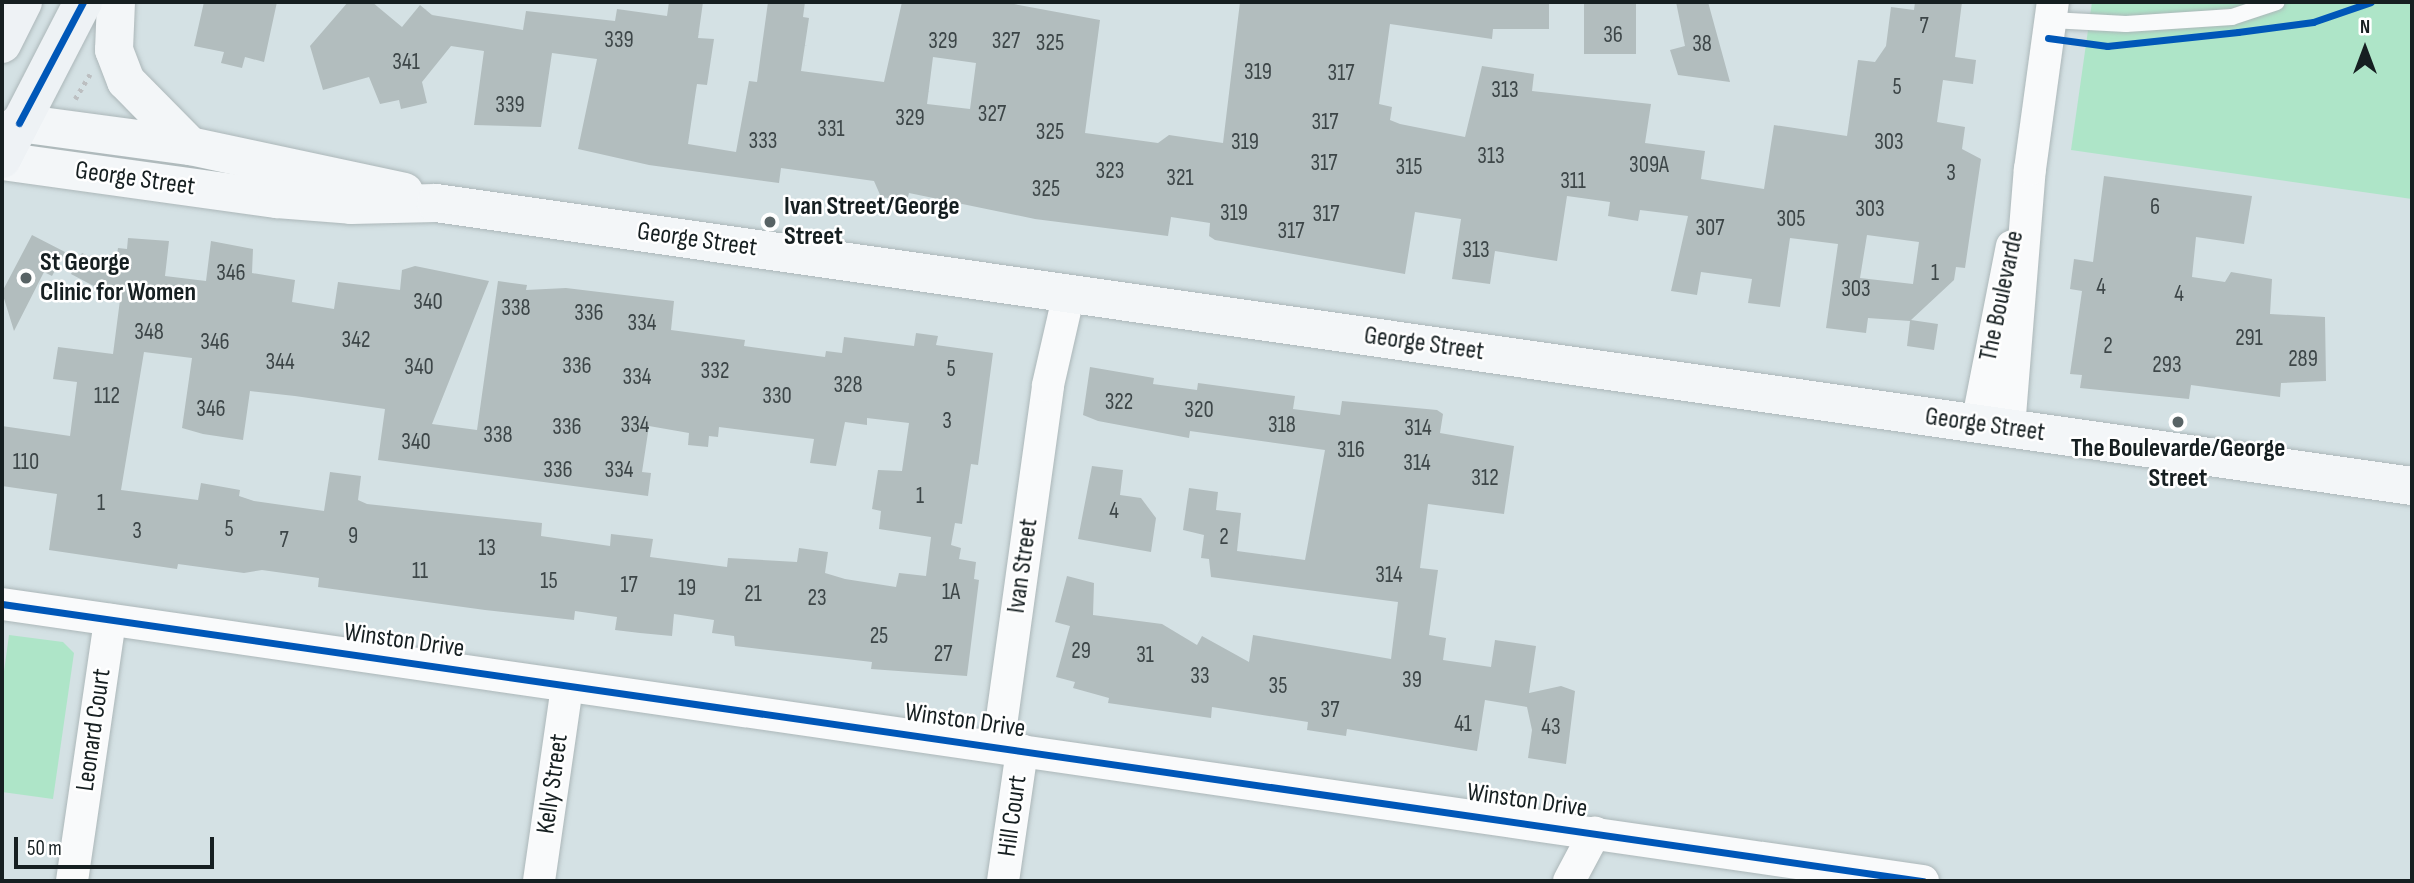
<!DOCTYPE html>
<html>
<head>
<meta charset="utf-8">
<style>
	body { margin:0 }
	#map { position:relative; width:2414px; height:883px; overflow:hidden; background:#d4e1e4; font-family:"Sofia Sans Condensed",sans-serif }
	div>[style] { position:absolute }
	.green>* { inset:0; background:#aee5c8 }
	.building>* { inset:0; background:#b2bdbe; transform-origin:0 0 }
	.path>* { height:4.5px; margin-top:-2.25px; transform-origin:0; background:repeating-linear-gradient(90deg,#bcbfc1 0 3.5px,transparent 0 8.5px) }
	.roads { filter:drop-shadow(0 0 2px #acb7b9) drop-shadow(0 0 2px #acb7b9) }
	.service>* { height:16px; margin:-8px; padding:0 8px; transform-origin:8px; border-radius:8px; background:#f9fafb }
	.minor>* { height:32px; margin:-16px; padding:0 16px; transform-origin:16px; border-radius:16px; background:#f9fafb }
	.secondary>* { height:38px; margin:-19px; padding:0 19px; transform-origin:19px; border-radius:19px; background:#f3f6f8 }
	.primary>* { height:38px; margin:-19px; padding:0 19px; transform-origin:19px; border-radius:19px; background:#eef2f5 }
	.cycleway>* { height:7px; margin:-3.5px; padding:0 3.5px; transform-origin:3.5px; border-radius:3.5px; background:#0057b8 }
	.dots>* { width:19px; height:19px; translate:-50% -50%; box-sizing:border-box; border:4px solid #fff; border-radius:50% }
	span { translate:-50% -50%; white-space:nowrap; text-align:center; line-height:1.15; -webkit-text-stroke:5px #fff; paint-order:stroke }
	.number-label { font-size:23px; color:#3d4648 }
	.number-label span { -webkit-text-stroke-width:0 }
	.street-label { font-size:26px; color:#161f21 }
	.poi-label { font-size:26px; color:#161f21; font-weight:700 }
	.left { translate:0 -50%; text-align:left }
	.frame { position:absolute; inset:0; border:4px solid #161f21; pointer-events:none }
	.north { position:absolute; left:2330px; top:14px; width:70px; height:70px; -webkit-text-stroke:5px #fff; paint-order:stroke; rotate:0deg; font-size:19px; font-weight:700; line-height:28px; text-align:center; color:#161f21 }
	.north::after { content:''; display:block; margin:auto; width:24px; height:32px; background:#161f21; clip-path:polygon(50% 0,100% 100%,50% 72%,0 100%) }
	.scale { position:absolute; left:14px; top:837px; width:200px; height:32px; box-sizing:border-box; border:4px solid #161f21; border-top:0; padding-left:9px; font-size:21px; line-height:24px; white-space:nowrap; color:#161f21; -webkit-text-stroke:5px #fff; paint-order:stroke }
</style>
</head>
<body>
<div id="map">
	<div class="green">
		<div style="clip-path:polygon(2092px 2px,2412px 2px,2412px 199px,2071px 150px)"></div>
		<div style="clip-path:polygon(9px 635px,63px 642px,74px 653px,53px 799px,2px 792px,2px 686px)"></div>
	</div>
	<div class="building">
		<div style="clip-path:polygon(204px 2px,277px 2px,264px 62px,245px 57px,242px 68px,221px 63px,224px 52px,194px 46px)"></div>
		<div style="clip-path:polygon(evenodd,348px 2px,372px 2px,402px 27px,420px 5px,432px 15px,523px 30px,526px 11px,615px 21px,617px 9px,667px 16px,669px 2px,703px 2px,698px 38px,714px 39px,707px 85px,697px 84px,696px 90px,688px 144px,736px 152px,749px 81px,757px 82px,768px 2px,805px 2px,803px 17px,809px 18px,801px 71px,884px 82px,902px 2px,1003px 2px,1100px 20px,1085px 133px,1158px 143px,1169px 135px,1223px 143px,1240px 2px,1549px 2px,1549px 29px,1493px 29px,1492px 39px,1390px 24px,1379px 104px,1392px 107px,1390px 120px,1400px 124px,1465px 137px,1482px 66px,1534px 74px,1532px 91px,1651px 104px,1645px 143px,1705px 151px,1701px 179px,1764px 189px,1774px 125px,1847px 136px,1858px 60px,1875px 62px,1886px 46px,1891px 7px,1914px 10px,1915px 2px,1962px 2px,1955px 57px,1976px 60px,1973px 84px,1943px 80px,1937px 122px,1965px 127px,1962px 149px,1981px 159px,1965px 268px,1956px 267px,1954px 280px,1911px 320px,1938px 324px,1934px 350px,1907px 346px,1910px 321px,1868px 318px,1866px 333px,1826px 328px,1838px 244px,1790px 238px,1780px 307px,1748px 303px,1752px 279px,1701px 272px,1697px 295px,1671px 291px,1688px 216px,1640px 210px,1638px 221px,1608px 216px,1610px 202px,1567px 196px,1557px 261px,1495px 251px,1490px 284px,1452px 279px,1461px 219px,1415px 212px,1405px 274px,1215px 240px,1209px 236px,1210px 223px,1171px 217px,1168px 236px,1035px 219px,909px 193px,907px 201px,881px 197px,874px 181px,781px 168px,779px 183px,649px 165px,578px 149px,597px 59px,552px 53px,541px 127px,474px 125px,484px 51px,451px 46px,422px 82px,427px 103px,401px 109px,399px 100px,380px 104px,369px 77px,323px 90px,310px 46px,348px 2px,933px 57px,976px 63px,970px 109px,927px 104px,933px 57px,348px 2px,1867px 235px,1919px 242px,1913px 284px,1860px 278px,1867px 235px)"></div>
		<div style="left:1584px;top:2px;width:52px;height:52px"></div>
		<div style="clip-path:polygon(1676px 2px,1708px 2px,1730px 82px,1678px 75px,1670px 50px,1685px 46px)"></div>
		<div style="clip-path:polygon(2104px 176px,2252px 196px,2244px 244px,2196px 237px,2192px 277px,2225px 282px,2231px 272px,2272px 279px,2270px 314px,2325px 317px,2326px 381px,2281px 383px,2280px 397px,2191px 385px,2189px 399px,2080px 388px,2082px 375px,2070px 374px,2082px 291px,2070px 289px,2074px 259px,2093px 262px)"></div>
		<div style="clip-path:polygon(32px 235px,65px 252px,52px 276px,44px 272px,14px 331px,2px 292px)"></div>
		<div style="clip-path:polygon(evenodd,128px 238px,169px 241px,165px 276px,206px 281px,211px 241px,253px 249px,252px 273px,295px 280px,292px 302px,334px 309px,338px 282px,400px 290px,402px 270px,415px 266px,489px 281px,432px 424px,477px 430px,498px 281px,527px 285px,526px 290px,566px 288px,674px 301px,671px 330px,745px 340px,744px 346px,825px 357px,826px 351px,842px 353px,844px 337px,914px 346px,916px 333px,938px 336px,936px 345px,993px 353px,978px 465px,971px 464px,962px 524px,955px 523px,951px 545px,961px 548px,959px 559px,976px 562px,974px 579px,979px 580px,967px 676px,871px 669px,872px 662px,735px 646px,734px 636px,712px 633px,714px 620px,674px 614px,672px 636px,640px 633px,615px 630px,617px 617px,575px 611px,574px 620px,485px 610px,318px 587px,319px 578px,262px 570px,244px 573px,178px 564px,177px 569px,49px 550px,57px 494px,2px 486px,2px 426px,70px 436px,77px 382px,53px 379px,58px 347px,113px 354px,120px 300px,71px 274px,82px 253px,115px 269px,118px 248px,127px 249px,128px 238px,144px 352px,192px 358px,182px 428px,203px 434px,243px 440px,250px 391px,295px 396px,385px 409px,378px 460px,648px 496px,651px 473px,642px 472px,649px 426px,689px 433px,688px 445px,708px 447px,709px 436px,718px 437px,719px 427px,814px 439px,810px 463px,836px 466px,845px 422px,867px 425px,867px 418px,909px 423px,902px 471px,878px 470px,872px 509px,881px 511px,879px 529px,931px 537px,926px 576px,899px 573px,896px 587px,845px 579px,825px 573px,828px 552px,799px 548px,797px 562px,728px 558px,727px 567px,650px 557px,653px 539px,611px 534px,610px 546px,541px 536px,542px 523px,367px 504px,358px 500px,361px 476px,330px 472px,324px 511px,254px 501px,239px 496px,240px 490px,201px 483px,198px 500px,121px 490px,144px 352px)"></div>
		<div style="clip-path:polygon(1090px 367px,1154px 378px,1153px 384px,1197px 390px,1198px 383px,1295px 396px,1293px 409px,1340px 415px,1342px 401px,1437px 410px,1443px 414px,1440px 433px,1514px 446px,1504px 514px,1428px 504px,1420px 568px,1438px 570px,1429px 635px,1446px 638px,1443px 660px,1491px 667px,1495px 640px,1536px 646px,1529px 693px,1561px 686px,1575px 691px,1566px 764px,1528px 758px,1532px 730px,1527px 707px,1485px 700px,1477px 751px,1347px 729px,1346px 736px,1307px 730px,1308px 722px,1212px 707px,1211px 718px,1108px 703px,1109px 698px,1073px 688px,1075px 682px,1056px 677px,1070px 626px,1055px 622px,1067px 576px,1094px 583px,1093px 615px,1162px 624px,1197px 645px,1202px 636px,1249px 662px,1253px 635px,1391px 659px,1398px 602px,1211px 577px,1209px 559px,1201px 558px,1204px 535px,1183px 530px,1189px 488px,1218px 492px,1216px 510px,1241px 513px,1237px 551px,1305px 560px,1325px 450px,1190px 431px,1189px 438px,1098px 421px,1083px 415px)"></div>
		<div style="clip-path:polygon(1092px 466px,1123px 470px,1120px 495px,1141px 498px,1156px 518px,1151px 552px,1078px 539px)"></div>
	</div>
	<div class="path">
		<div style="left:75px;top:99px;width:29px;rotate:-59deg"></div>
	</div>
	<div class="roads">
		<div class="service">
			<div style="left:2051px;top:20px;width:75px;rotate:3.1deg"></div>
			<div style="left:2126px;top:24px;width:106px;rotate:-3.8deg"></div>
			<div style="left:2232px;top:17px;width:47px;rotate:-18.4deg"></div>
		</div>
		<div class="minor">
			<div style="left:1977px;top:424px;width:181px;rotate:-78.9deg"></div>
			<div style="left:2009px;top:428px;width:260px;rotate:-85.4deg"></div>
			<div style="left:2030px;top:169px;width:169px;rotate:-82.2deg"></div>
			<div style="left:2px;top:604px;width:1941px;rotate:8.21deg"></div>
			<div style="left:998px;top:747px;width:365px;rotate:-82.1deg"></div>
			<div style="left:1048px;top:385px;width:94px;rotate:-77.1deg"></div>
			<div style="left:72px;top:881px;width:264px;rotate:-81.7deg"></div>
			<div style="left:539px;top:881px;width:197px;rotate:-81.8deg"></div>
			<div style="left:1003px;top:881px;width:132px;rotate:-81.7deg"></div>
			<div style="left:1569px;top:881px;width:55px;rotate:-62deg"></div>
		</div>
		<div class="secondary">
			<div style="left:116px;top:2px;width:48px;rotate:92.4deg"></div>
			<div style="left:114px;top:50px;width:33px;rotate:69deg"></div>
			<div style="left:126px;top:81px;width:91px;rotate:45.4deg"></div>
			<div style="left:19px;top:123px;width:173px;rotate:7.7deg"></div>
			<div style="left:190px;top:146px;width:219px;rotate:12.1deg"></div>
			<div style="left:2px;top:161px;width:278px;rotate:7.9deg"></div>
			<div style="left:277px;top:199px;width:74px;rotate:4.6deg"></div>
			<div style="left:351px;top:205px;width:85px;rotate:-1.3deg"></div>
			<div style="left:436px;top:203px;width:1996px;rotate:8.15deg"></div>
		</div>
		<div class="primary">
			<div style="left:2px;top:44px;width:47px;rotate:-63.4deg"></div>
			<div style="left:2px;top:159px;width:177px;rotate:-62.7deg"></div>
		</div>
	</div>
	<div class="cycleway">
		<div style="left:2048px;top:38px;width:60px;rotate:7.7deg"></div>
		<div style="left:2107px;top:46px;width:132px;rotate:-6.1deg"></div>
		<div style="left:2238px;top:32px;width:76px;rotate:-7.6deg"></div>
		<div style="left:2313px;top:22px;width:61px;rotate:-19deg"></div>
		<div style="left:19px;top:123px;width:137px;rotate:-62.1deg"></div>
		<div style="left:2px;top:604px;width:1941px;rotate:8.21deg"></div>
	</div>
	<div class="dots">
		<div style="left:770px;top:222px;background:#586365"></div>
		<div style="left:26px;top:278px;background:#586365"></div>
		<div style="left:2178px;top:422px;background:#586365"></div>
	</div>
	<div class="number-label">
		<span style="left:1924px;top:26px">7</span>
		<span style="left:1613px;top:35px">36</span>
		<span style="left:619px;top:40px">339</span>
		<span style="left:943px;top:41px">329</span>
		<span style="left:1006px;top:41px">327</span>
		<span style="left:1050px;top:43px">325</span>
		<span style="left:1702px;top:44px">38</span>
		<span style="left:406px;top:62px">341</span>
		<span style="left:1258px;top:72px">319</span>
		<span style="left:1341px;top:73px">317</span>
		<span style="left:1897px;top:87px">5</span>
		<span style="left:1505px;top:90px">313</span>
		<span style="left:510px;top:105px">339</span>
		<span style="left:992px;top:114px">327</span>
		<span style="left:910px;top:118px">329</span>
		<span style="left:1325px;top:122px">317</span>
		<span style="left:831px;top:129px">331</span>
		<span style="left:1050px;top:132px">325</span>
		<span style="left:763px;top:141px">333</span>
		<span style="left:1245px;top:142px">319</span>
		<span style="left:1889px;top:142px">303</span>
		<span style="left:1491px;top:156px">313</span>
		<span style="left:1324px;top:163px">317</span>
		<span style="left:1649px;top:165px">309A</span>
		<span style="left:1409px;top:167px">315</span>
		<span style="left:1110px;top:171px">323</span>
		<span style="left:1951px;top:173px">3</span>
		<span style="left:1180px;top:178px">321</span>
		<span style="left:1573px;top:181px">311</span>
		<span style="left:1046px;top:189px">325</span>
		<span style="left:2155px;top:207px">6</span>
		<span style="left:1870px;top:209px">303</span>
		<span style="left:1234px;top:213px">319</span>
		<span style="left:1326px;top:214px">317</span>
		<span style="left:1791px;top:219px">305</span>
		<span style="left:1710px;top:228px">307</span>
		<span style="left:1291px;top:231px">317</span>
		<span style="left:1476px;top:250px">313</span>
		<span style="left:231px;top:273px">346</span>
		<span style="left:1935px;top:273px">1</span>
		<span style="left:2101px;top:287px">4</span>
		<span style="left:1856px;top:289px">303</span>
		<span style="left:2179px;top:294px">4</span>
		<span style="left:428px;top:302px">340</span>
		<span style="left:516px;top:308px">338</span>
		<span style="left:589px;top:313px">336</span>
		<span style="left:642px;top:323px">334</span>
		<span style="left:149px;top:332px">348</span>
		<span style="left:2249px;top:338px">291</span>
		<span style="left:356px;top:340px">342</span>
		<span style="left:215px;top:342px">346</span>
		<span style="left:2108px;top:346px">2</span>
		<span style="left:2303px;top:359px">289</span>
		<span style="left:280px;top:362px">344</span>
		<span style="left:2167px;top:365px">293</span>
		<span style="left:577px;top:366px">336</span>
		<span style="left:419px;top:367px">340</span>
		<span style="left:951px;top:369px">5</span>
		<span style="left:715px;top:371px">332</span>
		<span style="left:637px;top:377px">334</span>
		<span style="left:848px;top:385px">328</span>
		<span style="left:107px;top:396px">112</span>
		<span style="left:777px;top:396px">330</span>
		<span style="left:1119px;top:402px">322</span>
		<span style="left:211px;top:409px">346</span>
		<span style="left:1199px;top:410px">320</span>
		<span style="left:947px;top:421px">3</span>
		<span style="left:635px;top:425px">334</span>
		<span style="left:1282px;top:425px">318</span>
		<span style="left:567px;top:427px">336</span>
		<span style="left:1418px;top:428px">314</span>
		<span style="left:498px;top:435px">338</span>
		<span style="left:416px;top:442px">340</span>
		<span style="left:1351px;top:450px">316</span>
		<span style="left:26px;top:462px">110</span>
		<span style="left:1417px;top:463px">314</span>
		<span style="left:558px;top:470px">336</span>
		<span style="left:619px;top:470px">334</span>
		<span style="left:1485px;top:478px">312</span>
		<span style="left:920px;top:496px">1</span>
		<span style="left:101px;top:503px">1</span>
		<span style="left:1114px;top:511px">4</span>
		<span style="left:229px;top:529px">5</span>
		<span style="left:137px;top:531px">3</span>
		<span style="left:353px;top:536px">9</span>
		<span style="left:1224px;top:537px">2</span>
		<span style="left:284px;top:540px">7</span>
		<span style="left:487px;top:548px">13</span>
		<span style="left:420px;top:571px">11</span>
		<span style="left:1389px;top:575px">314</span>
		<span style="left:549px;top:581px">15</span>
		<span style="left:629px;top:585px">17</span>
		<span style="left:687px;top:588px">19</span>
		<span style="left:951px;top:592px">1A</span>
		<span style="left:753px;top:594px">21</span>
		<span style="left:817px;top:598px">23</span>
		<span style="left:879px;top:636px">25</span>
		<span style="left:1081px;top:651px">29</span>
		<span style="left:943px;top:654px">27</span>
		<span style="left:1145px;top:655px">31</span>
		<span style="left:1200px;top:676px">33</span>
		<span style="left:1412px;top:680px">39</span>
		<span style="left:1278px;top:686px">35</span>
		<span style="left:1330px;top:710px">37</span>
		<span style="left:1463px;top:724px">41</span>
		<span style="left:1551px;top:727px">43</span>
	</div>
	<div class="street-label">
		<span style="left:135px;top:179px;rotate:8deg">George Street</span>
		<span style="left:697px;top:240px;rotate:8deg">George Street</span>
		<span style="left:2002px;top:296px;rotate:-78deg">The Boulevarde</span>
		<span style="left:1424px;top:344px;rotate:8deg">George Street</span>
		<span style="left:1985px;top:425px;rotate:8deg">George Street</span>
		<span style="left:1023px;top:566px;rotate:-82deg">Ivan Street</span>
		<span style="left:404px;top:641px;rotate:8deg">Winston Drive</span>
		<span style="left:965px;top:721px;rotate:8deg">Winston Drive</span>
		<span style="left:94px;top:730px;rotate:-82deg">Leonard Court</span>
		<span style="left:553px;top:784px;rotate:-82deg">Kelly Street</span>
		<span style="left:1527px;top:801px;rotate:8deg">Winston Drive</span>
		<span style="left:1013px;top:816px;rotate:-82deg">Hill Court</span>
	</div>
	<div class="poi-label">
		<span class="left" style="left:784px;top:222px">Ivan Street/George<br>Street</span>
		<span class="left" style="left:40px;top:278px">St George<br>Clinic for Women</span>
		<span style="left:2178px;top:464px">The Boulevarde/George<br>Street</span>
	</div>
	<div class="frame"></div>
	<div class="north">N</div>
	<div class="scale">50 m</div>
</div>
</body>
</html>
